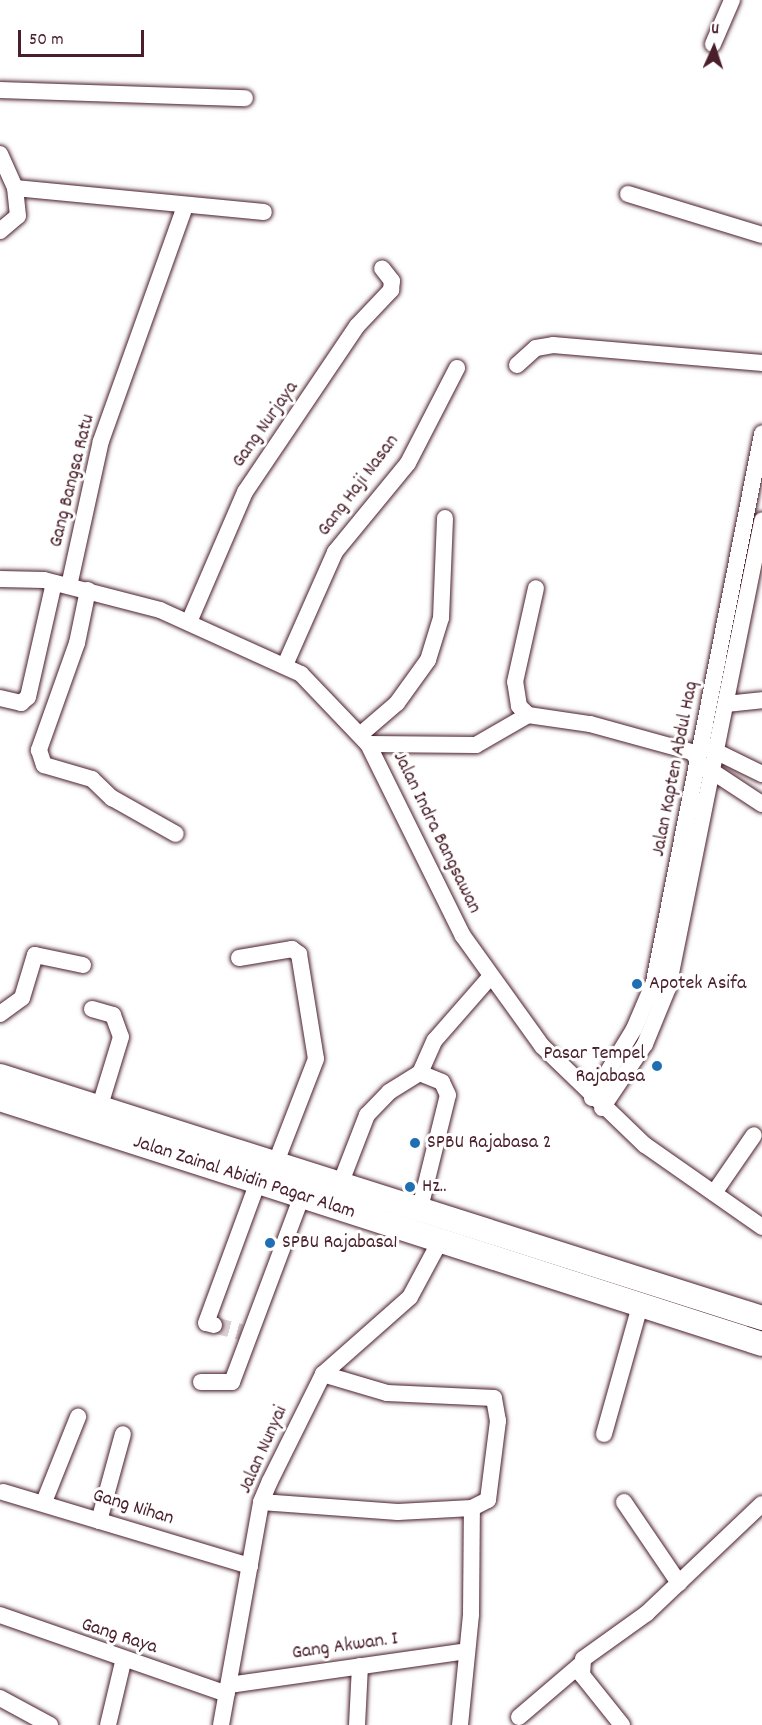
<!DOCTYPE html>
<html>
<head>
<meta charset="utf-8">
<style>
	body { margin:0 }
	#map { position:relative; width:762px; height:1725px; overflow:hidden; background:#fff; font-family:Dekko,sans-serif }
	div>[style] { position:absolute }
	.minor-tunnel>* { height:16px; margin-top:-8px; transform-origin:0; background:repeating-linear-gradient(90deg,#dbd2d5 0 16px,transparent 0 24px) }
	.roads { filter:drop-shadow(0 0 2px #4a1f2b) drop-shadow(0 0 2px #4a1f2b) }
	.minor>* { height:16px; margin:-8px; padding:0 8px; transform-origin:8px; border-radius:8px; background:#fff }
	.highway>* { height:24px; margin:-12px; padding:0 12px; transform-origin:12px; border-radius:12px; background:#fff }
	.dots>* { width:16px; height:16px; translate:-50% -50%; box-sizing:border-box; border:3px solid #fff; border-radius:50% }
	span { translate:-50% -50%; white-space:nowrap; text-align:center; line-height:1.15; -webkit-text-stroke:6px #fff; paint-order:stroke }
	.street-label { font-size:20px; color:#4a1f2b }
	.poi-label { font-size:20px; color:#4a1f2b }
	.left { translate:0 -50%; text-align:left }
	.right { translate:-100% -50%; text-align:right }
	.north { position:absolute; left:684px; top:18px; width:60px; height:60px; -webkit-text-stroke:4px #fff; paint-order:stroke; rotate:3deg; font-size:16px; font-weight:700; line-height:24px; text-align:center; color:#4a1f2b }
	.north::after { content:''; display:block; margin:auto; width:21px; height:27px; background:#4a1f2b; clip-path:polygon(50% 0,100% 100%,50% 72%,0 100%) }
	.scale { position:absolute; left:18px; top:30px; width:126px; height:27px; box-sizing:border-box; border:3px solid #4a1f2b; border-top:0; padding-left:8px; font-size:18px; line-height:21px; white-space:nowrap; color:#4a1f2b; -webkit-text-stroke:4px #fff; paint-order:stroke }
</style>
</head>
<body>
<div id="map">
	<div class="minor-tunnel">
		<div style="left:214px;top:1325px;width:28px;rotate:15deg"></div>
	</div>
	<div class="roads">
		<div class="minor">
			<div style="left:713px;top:44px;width:48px;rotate:-66.6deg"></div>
			<div style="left:0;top:90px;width:245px;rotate:1.9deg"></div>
			<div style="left:0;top:154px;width:37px;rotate:66deg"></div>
			<div style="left:15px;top:188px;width:250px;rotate:5.5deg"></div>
			<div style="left:628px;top:194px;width:140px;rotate:17deg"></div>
			<div style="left:0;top:231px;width:23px;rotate:-40deg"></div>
			<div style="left:18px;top:216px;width:28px;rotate:-96deg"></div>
			<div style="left:517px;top:365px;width:25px;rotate:-42deg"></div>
			<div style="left:536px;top:348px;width:17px;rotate:-10deg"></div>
			<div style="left:553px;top:345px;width:210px;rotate:4.9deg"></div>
			<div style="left:0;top:579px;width:44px;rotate:1.3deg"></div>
			<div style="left:44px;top:580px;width:120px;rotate:14.5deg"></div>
			<div style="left:160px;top:610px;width:155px;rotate:24.4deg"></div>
			<div style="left:301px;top:674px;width:97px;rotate:46.3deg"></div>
			<div style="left:368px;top:744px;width:214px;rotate:63.7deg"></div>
			<div style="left:463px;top:936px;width:135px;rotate:54.3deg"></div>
			<div style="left:542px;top:1046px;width:143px;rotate:43.9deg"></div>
			<div style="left:645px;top:1145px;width:143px;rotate:35deg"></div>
			<div style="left:69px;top:586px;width:148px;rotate:-77.6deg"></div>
			<div style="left:101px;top:441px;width:249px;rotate:-70.3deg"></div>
			<div style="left:88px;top:590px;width:54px;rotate:101.7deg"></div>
			<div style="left:77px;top:643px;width:114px;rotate:109.6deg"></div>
			<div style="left:39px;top:750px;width:16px;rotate:72deg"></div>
			<div style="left:44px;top:765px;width:50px;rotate:16.3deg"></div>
			<div style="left:92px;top:779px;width:28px;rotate:44deg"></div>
			<div style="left:112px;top:798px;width:73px;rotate:29.4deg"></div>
			<div style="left:189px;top:622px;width:142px;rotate:-66.7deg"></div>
			<div style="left:245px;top:492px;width:200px;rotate:-56deg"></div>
			<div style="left:357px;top:326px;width:50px;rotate:-46.6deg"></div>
			<div style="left:391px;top:290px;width:9px;rotate:-84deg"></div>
			<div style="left:392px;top:281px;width:16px;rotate:-128deg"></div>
			<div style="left:285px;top:665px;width:124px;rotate:-66.1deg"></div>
			<div style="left:335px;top:552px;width:115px;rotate:-50.6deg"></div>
			<div style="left:408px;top:463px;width:107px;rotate:-62.7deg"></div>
			<div style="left:0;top:698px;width:22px;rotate:13deg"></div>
			<div style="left:21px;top:703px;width:9px;rotate:-41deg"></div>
			<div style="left:28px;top:697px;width:117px;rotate:-77.2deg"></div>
			<div style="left:726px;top:704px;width:36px;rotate:-6deg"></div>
			<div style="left:528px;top:715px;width:13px;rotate:-135deg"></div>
			<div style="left:519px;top:706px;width:24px;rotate:-99deg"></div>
			<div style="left:515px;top:682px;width:96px;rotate:-77.4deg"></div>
			<div style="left:361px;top:734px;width:48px;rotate:-40.7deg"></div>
			<div style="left:397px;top:703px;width:53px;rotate:-54.2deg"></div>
			<div style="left:428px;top:660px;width:44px;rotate:-72.8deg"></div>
			<div style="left:441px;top:618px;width:100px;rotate:-87.7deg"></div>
			<div style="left:368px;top:744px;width:108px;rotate:0.5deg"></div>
			<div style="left:476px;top:745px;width:60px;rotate:-30deg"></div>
			<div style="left:528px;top:715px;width:63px;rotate:8.3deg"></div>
			<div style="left:590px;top:724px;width:106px;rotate:15.4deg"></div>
			<div style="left:692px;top:752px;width:15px;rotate:53deg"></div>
			<div style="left:701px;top:764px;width:73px;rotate:33.3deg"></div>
			<div style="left:709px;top:748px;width:59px;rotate:26.1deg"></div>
			<div style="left:239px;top:958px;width:54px;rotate:-9.6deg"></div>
			<div style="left:292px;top:949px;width:9px;rotate:36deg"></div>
			<div style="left:299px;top:954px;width:106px;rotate:80.8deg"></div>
			<div style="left:316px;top:1059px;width:110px;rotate:111.2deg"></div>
			<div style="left:92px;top:1009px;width:22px;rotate:16deg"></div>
			<div style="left:113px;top:1015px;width:23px;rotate:70deg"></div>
			<div style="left:121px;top:1037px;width:75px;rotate:107deg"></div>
			<div style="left:0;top:1014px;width:27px;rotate:-36deg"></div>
			<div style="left:22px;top:998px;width:45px;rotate:-73.2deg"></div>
			<div style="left:35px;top:955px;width:49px;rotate:11.8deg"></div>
			<div style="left:592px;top:1098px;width:81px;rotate:-58.7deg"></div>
			<div style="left:634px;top:1029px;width:51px;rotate:-66.9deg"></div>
			<div style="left:654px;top:982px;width:559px;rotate:-78.85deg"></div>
			<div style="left:602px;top:1108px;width:77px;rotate:-56.1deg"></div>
			<div style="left:645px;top:1044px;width:61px;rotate:-67.7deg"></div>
			<div style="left:668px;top:988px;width:477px;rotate:-78.6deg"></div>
			<div style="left:341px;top:1182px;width:72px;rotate:-68.8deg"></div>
			<div style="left:367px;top:1115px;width:32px;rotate:-46deg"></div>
			<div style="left:389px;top:1092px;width:36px;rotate:-32deg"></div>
			<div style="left:420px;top:1073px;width:36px;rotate:-66deg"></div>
			<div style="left:435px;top:1040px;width:85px;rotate:-48.8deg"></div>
			<div style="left:714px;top:1193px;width:70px;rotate:-55.4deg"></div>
			<div style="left:420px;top:1208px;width:116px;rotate:-76.1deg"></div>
			<div style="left:448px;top:1095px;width:14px;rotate:-115deg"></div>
			<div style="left:442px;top:1082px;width:24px;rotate:-158deg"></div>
			<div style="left:214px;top:1325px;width:8px;rotate:-166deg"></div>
			<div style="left:206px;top:1323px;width:150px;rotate:-69.8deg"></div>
			<div style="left:201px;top:1382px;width:31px"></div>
			<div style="left:232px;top:1382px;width:199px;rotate:-69.4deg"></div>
			<div style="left:604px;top:1434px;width:133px;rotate:-74.3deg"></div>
			<div style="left:3px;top:1492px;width:258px;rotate:16.7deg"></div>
			<div style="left:44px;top:1502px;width:92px;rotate:-68.2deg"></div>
			<div style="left:261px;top:1502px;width:137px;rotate:4.2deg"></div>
			<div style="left:398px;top:1512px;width:74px;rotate:-3.1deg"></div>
			<div style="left:472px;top:1508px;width:18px;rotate:-27deg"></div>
			<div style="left:488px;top:1500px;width:80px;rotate:-82.8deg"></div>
			<div style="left:498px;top:1421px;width:23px;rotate:-100deg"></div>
			<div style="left:494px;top:1398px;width:107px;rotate:-177.3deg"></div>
			<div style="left:387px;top:1393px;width:67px;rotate:-163.5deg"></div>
			<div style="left:624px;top:1502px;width:98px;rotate:55.8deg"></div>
			<div style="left:99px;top:1521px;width:90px;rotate:-74.6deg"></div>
			<div style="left:0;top:1615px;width:240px;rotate:19.2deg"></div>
			<div style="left:229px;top:1685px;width:240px;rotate:-8.1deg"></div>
			<div style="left:0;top:1698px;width:57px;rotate:28.4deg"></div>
			<div style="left:519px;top:1717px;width:82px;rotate:-40.5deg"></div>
			<div style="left:108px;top:1725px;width:65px;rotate:-76.6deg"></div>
			<div style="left:221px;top:1725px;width:227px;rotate:-79.8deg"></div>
			<div style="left:261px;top:1502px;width:23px;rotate:-67deg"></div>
			<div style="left:270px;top:1481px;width:119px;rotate:-63.6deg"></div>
			<div style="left:323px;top:1374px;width:116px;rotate:-41.5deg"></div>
			<div style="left:410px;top:1297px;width:64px;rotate:-61.8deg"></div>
			<div style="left:357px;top:1725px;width:59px;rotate:-87.1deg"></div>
			<div style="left:460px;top:1725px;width:112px;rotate:-84.3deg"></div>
			<div style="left:471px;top:1614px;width:106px;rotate:-89.5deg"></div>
			<div style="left:622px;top:1725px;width:64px;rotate:-128.7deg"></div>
			<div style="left:582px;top:1675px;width:16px;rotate:-86deg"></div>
			<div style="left:583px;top:1659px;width:79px;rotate:-35.7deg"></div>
			<div style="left:647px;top:1613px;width:158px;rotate:-43.5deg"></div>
		</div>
		<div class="highway">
			<div style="left:0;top:1076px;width:800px;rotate:17.62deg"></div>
			<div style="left:0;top:1099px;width:800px;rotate:17.82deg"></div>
		</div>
	</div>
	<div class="dots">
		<div style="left:637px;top:984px;background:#1f6fb2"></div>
		<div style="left:657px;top:1066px;background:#1f6fb2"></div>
		<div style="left:415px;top:1143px;background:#1f6fb2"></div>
		<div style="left:410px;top:1187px;background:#1f6fb2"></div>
		<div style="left:270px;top:1243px;background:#1f6fb2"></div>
	</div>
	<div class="street-label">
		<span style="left:266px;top:425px;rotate:-55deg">Gang Nurjaya</span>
		<span style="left:73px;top:481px;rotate:-76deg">Gang Bangsa Ratu</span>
		<span style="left:359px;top:486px;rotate:-53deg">Gang Haji Nasan</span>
		<span style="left:676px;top:769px;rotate:-79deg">Jalan Kapten Abdul Haq</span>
		<span style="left:436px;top:833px;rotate:64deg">Jalan Indra Bangsawan</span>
		<span style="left:244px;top:1178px;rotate:18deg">Jalan Zainal Abidin Pagar Alam</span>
		<span style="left:264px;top:1450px;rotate:-66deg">Jalan Nunyai</span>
		<span style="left:133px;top:1508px;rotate:17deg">Gang Nihan</span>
		<span style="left:119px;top:1637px;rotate:18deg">Gang Raya</span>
		<span style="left:345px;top:1647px;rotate:-8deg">Gang Akwan. I</span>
	</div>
	<div class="poi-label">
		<span class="left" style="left:649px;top:984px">Apotek Asifa</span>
		<span class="right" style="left:645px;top:1066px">Pasar Tempel<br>Rajabasa</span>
		<span class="left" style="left:427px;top:1143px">SPBU Rajabasa 2</span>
		<span class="left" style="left:422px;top:1187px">Hz..</span>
		<span class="left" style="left:282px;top:1243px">SPBU Rajabasa1</span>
	</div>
	<div class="north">U</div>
	<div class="scale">50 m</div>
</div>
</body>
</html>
